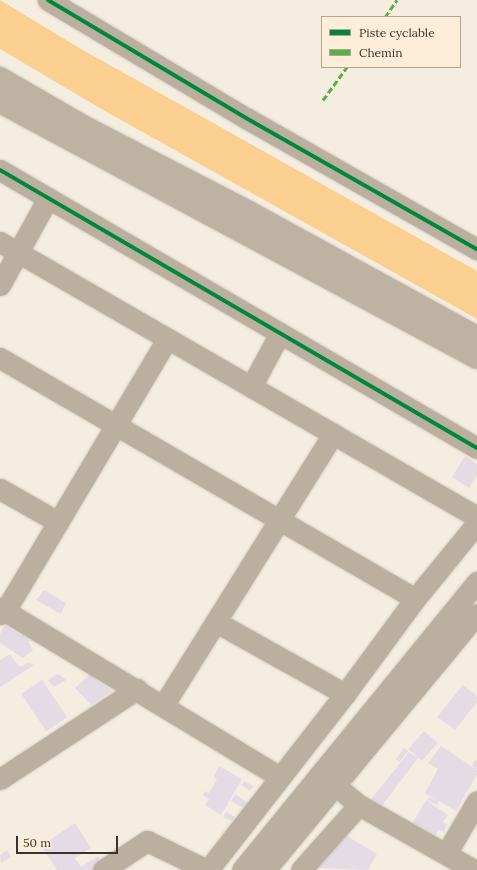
<!DOCTYPE html>
<html>
<head>
<meta charset="utf-8">
<style>
	body { margin:0 }
	#map { position:relative; width:477px; height:870px; overflow:hidden; background:#f6ede1; font-family:Lora,serif }
	div>[style] { position:absolute }
	.water>* { inset:0; background:#facf8f }
	.building>* { inset:0; background:#e4dbe4; transform-origin:0 0 }
	.roads { filter:drop-shadow(0 0 1px #d3cbc2) drop-shadow(0 0 1px #d3cbc2) }
	.minor>* { height:21px; margin:-10.5px; padding:0 10.5px; transform-origin:10.5px; border-radius:10.5px; background:#bbb09f }
	.major>* { height:22px; margin:-11px; padding:0 11px; transform-origin:11px; border-radius:11px; background:#beb2a2 }
	.quiet>* { height:3px; margin-top:-1.5px; transform-origin:0; background:repeating-linear-gradient(90deg,#56b246 0 6px,transparent 0 9px) }
	.cycleway>* { height:4px; margin:-2px; padding:0 2px; transform-origin:2px; border-radius:2px; background:#00873e }
	span { translate:-50% -50%; white-space:nowrap; text-align:center; line-height:1.15; -webkit-text-stroke:3px #feeed9; paint-order:stroke }
	.legend { position:absolute; left:321px; top:16px; width:140px; height:52px; box-sizing:border-box; background:#feeed9; border:1px solid #b0a493; margin:0; padding:5px 7px; list-style:none; font-size:12px; color:#3a342b }
	.legend li { display:flex; align-items:center; gap:8px; height:20px }
	.legend b { width:20px; border:1px solid #b0a493 }
	.scale { position:absolute; left:16px; top:836px; width:102px; height:18px; box-sizing:border-box; border:2px solid #3a342b; border-top:0; padding-left:5px; font-size:12px; line-height:14px; white-space:nowrap; color:#3a342b; -webkit-text-stroke:3px #feeed9; paint-order:stroke }
</style>
</head>
<body>
<div id="map">
	<div class="water">
		<div style="clip-path:polygon(0 0,81px 49px,477px 271px,477px 319px,105px 111px,0 49px)"></div>
	</div>
	<div class="building">
		<div style="clip-path:polygon(465px 456px,477px 464px,477px 476px,469px 488px,452px 477px)"></div>
		<div style="clip-path:polygon(44px 590px,66px 603px,61px 614px,36px 600px)"></div>
		<div style="clip-path:polygon(5px 625px,21px 635px,24px 629px,36px 636px,28px 642px,33px 650px,23px 658px,0 643px,0 634px)"></div>
		<div style="clip-path:polygon(10px 654px,19px 667px,28px 663px,34px 665px,0 687px,0 660px)"></div>
		<div style="clip-path:polygon(58px 674px,66px 680px,54px 687px,48px 680px)"></div>
		<div style="clip-path:polygon(90px 674px,112px 691px,91px 705px,75px 688px)"></div>
		<div style="left:42px;top:680px;width:45px;height:25px;rotate:56deg"></div>
		<div style="clip-path:polygon(463px 685px,477px 696px,477px 702px,455px 730px,437px 717px)"></div>
		<div style="left:424px;top:731px;width:18px;height:24px;rotate:41deg"></div>
		<div style="clip-path:polygon(441px 746px,477px 770px,477px 774px,456px 811px,439px 801px,437px 805px,427px 800px,429px 797px,437px 800px,425px 793px,438px 769px,428px 763px)"></div>
		<div style="left:404px;top:748px;width:5px;height:14px;rotate:37deg"></div>
		<div style="clip-path:polygon(409px 752px,418px 758px,381px 807px,369px 802px)"></div>
		<div style="clip-path:polygon(475px 760px,477px 762px,477px 769px,472px 766px)"></div>
		<div style="clip-path:polygon(219px 766px,242px 779px,221px 815px,205px 805px,209px 799px,203px 795px,205px 791px,209px 793px,217px 779px,214px 777px)"></div>
		<div style="clip-path:polygon(244px 781px,253px 786px,250px 791px,242px 785px)"></div>
		<div style="clip-path:polygon(235px 794px,250px 804px,247px 810px,231px 801px)"></div>
		<div style="clip-path:polygon(426px 800px,448px 815px,443px 822px,447px 825px,444px 832px,439px 830px,433px 839px,411px 826px)"></div>
		<div style="clip-path:polygon(226px 812px,235px 817px,232px 821px,223px 817px)"></div>
		<div style="clip-path:polygon(75px 823px,91px 848px,75px 858px,81px 867px,98px 856px,105px 867px,100px 870px,57px 870px,41px 846px)"></div>
		<div style="clip-path:polygon(340px 832px,377px 854px,368px 870px,316px 868px)"></div>
		<div style="clip-path:polygon(7px 850px,11px 857px,1px 863px,0 855px)"></div>
	</div>
	<div class="roads">
		<div class="minor">
			<div style="left:48px;top:0;width:230px;rotate:30.8deg"></div>
			<div style="left:246px;top:118px;width:266px;rotate:29.6deg"></div>
			<div style="left:0;top:170px;width:552px;rotate:30.23deg"></div>
			<div style="left:0;top:242px;width:551px;rotate:29.96deg"></div>
			<div style="left:0;top:285px;width:99px;rotate:-61.1deg"></div>
			<div style="left:0;top:358px;width:480px;rotate:30.1deg"></div>
			<div style="left:251px;top:387px;width:61px;rotate:-61.8deg"></div>
			<div style="left:0;top:489px;width:67px;rotate:29.6deg"></div>
			<div style="left:0;top:608px;width:327px;rotate:31.1deg"></div>
			<div style="left:0;top:614px;width:6px;rotate:-31deg"></div>
			<div style="left:5px;top:611px;width:317px;rotate:-59.2deg"></div>
			<div style="left:216px;top:622px;width:148px;rotate:29.2deg"></div>
			<div style="left:163px;top:706px;width:321px;rotate:-58deg"></div>
			<div style="left:0;top:779px;width:164px;rotate:-33.3deg"></div>
			<div style="left:335px;top:785px;width:31px;rotate:40deg"></div>
			<div style="left:359px;top:805px;width:132px;rotate:29.5deg"></div>
			<div style="left:446px;top:854px;width:61px;rotate:-59.7deg"></div>
			<div style="left:103px;top:870px;width:53px;rotate:-33.4deg"></div>
			<div style="left:147px;top:841px;width:67px;rotate:25.8deg"></div>
			<div style="left:208px;top:870px;width:223px;rotate:-52.1deg"></div>
			<div style="left:345px;top:694px;width:118px;rotate:-53.6deg"></div>
			<div style="left:415px;top:599px;width:98px;rotate:-50.8deg"></div>
			<div style="left:242px;top:870px;width:372px;rotate:-50.8deg"></div>
			<div style="left:265px;top:870px;width:332px;rotate:-50.4deg"></div>
			<div style="left:301px;top:870px;width:87px;rotate:-48.3deg"></div>
		</div>
		<div class="major">
			<div style="left:0;top:78px;width:98px;rotate:30deg"></div>
			<div style="left:85px;top:127px;width:182px;rotate:27.4deg"></div>
			<div style="left:247px;top:211px;width:262px;rotate:28.7deg"></div>
			<div style="left:0;top:102px;width:541px;rotate:28.22deg"></div>
		</div>
	</div>
	<div class="quiet">
		<div style="left:385px;top:17px;width:21px;rotate:-55deg"></div>
		<div style="left:323px;top:100px;width:41px;rotate:-54deg"></div>
	</div>
	<div class="cycleway">
		<div style="left:48px;top:0;width:230px;rotate:30.8deg"></div>
		<div style="left:246px;top:118px;width:266px;rotate:29.6deg"></div>
		<div style="left:0;top:170px;width:552px;rotate:30.23deg"></div>
	</div>
	<ul class="legend">
	<li><b style="height:5px;background:#00873e"></b>Piste cyclable</li>
	<li><b style="height:5px;background:#56b246"></b>Chemin</li>
	</ul>
	<div class="scale">50 m</div>
</div>
</body>
</html>
